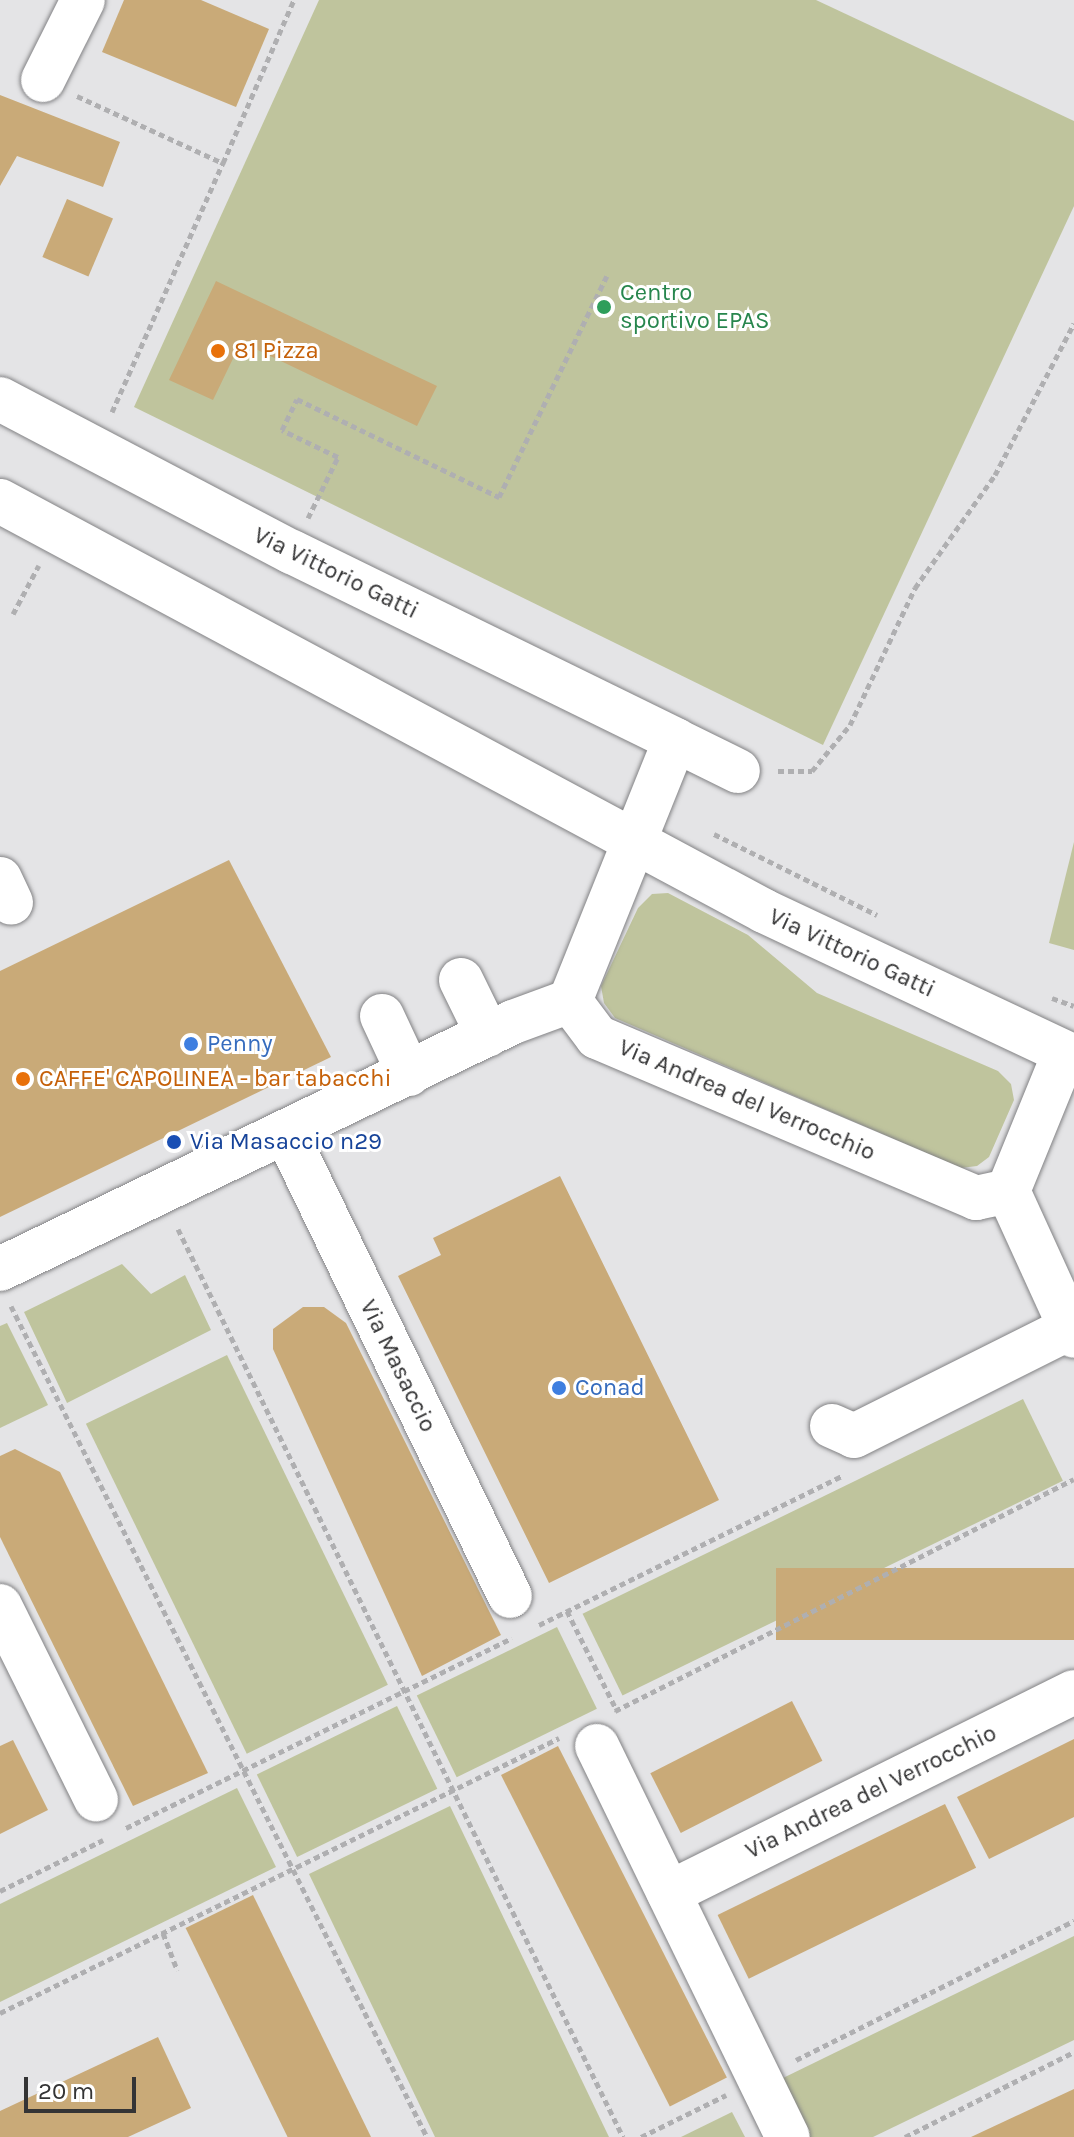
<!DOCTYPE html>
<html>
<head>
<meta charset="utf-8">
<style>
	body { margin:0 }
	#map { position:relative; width:1074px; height:2137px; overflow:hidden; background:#e4e4e6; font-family:Karla,sans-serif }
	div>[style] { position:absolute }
	.green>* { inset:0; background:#bfc49d; transform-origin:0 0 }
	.building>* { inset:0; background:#c9aa78; transform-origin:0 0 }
	.path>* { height:5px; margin-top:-2.5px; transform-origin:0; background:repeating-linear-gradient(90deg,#afafb1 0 6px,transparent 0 10px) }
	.roads { filter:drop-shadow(0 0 2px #828284) drop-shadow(0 0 2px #828284) }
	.minor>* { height:44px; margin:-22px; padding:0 22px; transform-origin:22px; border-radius:22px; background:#fff }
	.dots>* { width:22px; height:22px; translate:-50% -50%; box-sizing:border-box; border:4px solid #fff; border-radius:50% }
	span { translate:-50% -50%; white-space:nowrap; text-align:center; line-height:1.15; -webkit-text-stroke:6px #fff; paint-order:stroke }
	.leisure-label { font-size:24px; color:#27864d }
	.left { translate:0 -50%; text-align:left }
	.food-label { font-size:24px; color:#c56008 }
	.street-label { font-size:24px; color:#343435 }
	.shop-label { font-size:24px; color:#366cbe }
	.transit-label { font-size:24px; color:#164399 }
	.scale { position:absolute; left:24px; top:2077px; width:112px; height:36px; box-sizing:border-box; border:4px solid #343435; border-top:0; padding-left:10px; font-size:24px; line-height:28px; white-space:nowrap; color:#343435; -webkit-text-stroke:6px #fff; paint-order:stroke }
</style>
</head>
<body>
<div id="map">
	<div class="green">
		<div style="clip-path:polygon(319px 0,816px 0,1074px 121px,1074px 206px,823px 745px,134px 407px)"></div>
		<div style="clip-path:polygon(1074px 842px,1074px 950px,1049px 943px)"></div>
		<div style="clip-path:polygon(668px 893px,748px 935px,817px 993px,998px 1071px,1011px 1084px,1014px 1100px,989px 1157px,977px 1166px,961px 1168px,615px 1018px,604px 1003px,601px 986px,638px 908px,652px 894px)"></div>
		<div style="clip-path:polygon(122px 1264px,151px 1294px,185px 1275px,211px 1330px,67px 1403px,24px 1312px)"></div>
		<div style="clip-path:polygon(7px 1323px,48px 1405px,0 1428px,0 1326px)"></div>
		<div style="left:227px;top:1355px;width:367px;height:157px;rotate:64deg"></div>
		<div style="left:1023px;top:1399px;width:91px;height:490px;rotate:64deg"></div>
		<div style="left:557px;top:1627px;width:91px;height:156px;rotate:64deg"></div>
		<div style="left:397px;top:1706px;width:92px;height:156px;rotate:64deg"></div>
		<div style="clip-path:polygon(237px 1788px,276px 1867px,0 2002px,0 1904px)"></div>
		<div style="clip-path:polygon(450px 1806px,609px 2137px,435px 2137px,309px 1874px)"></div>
		<div style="clip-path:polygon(1074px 1936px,1074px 2040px,873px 2137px,810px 2137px,781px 2079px)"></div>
		<div style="clip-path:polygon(732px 2112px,745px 2137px,681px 2137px)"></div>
	</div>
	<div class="building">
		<div style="clip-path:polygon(124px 0,201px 0,269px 29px,236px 107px,102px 52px)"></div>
		<div style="clip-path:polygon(0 95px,120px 142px,103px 187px,17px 156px,0 186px)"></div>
		<div style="left:67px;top:199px;width:50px;height:63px;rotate:23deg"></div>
		<div style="clip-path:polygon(216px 281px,437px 386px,417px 426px,241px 342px,213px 400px,169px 380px)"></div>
		<div style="clip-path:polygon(229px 860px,331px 1057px,0 1217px,0 971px)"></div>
		<div style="clip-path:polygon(560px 1176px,719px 1500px,549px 1583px,398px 1276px,441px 1255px,433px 1238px)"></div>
		<div style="clip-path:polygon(303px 1307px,324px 1307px,346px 1323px,501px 1635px,422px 1676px,273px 1349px,273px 1329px)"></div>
		<div style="clip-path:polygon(15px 1449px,60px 1472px,208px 1773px,133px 1806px,0 1537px,0 1456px)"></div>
		<div style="left:1074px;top:1568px;width:72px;height:298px;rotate:90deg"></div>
		<div style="left:792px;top:1701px;width:67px;height:159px;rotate:63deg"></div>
		<div style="clip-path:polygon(1074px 1739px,1074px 1817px,989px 1859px,957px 1797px)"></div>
		<div style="clip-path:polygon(13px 1740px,48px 1810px,0 1834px,0 1746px)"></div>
		<div style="left:558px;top:1746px;width:372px;height:64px;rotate:63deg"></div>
		<div style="left:945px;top:1804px;width:71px;height:253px;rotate:64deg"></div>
		<div style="left:253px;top:1895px;width:269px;height:75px;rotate:64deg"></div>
		<div style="clip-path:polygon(158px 2037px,191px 2108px,128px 2137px,0 2137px,0 2111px)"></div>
		<div style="clip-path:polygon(1074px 2089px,1074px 2137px,971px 2137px)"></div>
	</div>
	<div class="path">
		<div style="left:77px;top:96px;width:161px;rotate:24.7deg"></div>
		<div style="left:223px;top:163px;width:178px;rotate:-66.5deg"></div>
		<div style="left:112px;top:412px;width:273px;rotate:-66deg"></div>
		<div style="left:308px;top:518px;width:68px;rotate:-63.8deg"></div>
		<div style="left:338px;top:457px;width:62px;rotate:-154.3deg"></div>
		<div style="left:282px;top:430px;width:34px;rotate:-64deg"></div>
		<div style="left:297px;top:399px;width:225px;rotate:25.9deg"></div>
		<div style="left:499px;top:497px;width:246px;rotate:-64deg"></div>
		<div style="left:13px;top:614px;width:55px;rotate:-62deg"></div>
		<div style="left:778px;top:771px;width:34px"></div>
		<div style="left:812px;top:771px;width:60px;rotate:-50.4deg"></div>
		<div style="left:850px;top:725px;width:152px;rotate:-64.6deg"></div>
		<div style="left:915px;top:588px;width:138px;rotate:-54.7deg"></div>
		<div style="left:995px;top:475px;width:171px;rotate:-62.5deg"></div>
		<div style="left:714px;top:834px;width:182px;rotate:26.4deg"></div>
		<div style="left:1052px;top:998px;width:23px;rotate:20deg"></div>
		<div style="left:178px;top:1229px;width:1011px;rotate:63.89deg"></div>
		<div style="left:11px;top:1306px;width:929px;rotate:63.41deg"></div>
		<div style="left:567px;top:1611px;width:112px;rotate:63.4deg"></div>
		<div style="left:539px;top:1625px;width:338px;rotate:-26.2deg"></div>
		<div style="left:615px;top:1711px;width:514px;rotate:-26.81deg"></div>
		<div style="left:126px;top:1828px;width:430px;rotate:-26.2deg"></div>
		<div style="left:0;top:1891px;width:115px;rotate:-26.3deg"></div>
		<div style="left:163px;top:1933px;width:40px;rotate:69deg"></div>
		<div style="left:0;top:2013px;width:623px;rotate:-26.19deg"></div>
		<div style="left:796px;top:2060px;width:311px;rotate:-26.6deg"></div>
		<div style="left:641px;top:2137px;width:95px;rotate:-26.3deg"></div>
		<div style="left:905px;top:2137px;width:189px;rotate:-26.7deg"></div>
	</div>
	<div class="roads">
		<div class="minor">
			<div style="left:43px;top:80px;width:89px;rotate:-63.4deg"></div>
			<div style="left:0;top:399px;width:330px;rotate:27.7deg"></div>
			<div style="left:292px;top:552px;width:427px;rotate:26.1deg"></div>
			<div style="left:675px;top:740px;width:281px;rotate:111.9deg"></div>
			<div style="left:0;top:501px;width:867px;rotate:28.22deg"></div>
			<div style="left:764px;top:911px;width:343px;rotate:25.2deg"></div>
			<div style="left:675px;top:740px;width:70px;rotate:26.2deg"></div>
			<div style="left:0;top:879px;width:26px;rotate:65deg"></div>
			<div style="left:461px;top:980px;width:61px;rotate:63.9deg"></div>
			<div style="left:570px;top:1001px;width:45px;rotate:53.1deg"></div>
			<div style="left:597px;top:1037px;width:412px;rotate:23deg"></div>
			<div style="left:976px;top:1198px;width:33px;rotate:-12deg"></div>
			<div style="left:382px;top:1016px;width:64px;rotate:65deg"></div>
			<div style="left:1064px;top:1054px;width:148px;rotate:112.2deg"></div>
			<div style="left:1008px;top:1191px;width:159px;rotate:65.5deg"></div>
			<div style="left:287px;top:1135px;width:512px;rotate:64.19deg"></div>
			<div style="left:0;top:1269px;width:569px;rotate:-25.71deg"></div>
			<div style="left:513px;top:1022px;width:61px;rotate:-20.2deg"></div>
			<div style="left:832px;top:1426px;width:24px;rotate:24deg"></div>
			<div style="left:854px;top:1436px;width:241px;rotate:-26.6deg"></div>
			<div style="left:0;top:1606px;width:216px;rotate:63.6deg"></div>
			<div style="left:597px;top:1746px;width:435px;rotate:64deg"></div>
			<div style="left:669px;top:1893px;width:452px;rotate:-26.4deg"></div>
		</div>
	</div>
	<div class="dots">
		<div style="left:604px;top:307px;background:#2e9e5b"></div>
		<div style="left:218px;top:351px;background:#e8710a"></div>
		<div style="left:191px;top:1044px;background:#3f7fe0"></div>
		<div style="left:23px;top:1079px;background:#e8710a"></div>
		<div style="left:174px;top:1142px;background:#1a4fb4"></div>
		<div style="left:559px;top:1388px;background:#3f7fe0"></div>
	</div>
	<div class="leisure-label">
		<span class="left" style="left:620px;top:307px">Centro<br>sportivo EPAS</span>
	</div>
	<div class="food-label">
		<span class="left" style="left:234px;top:351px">81 Pizza</span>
		<span class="left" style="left:39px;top:1079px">CAFFE' CAPOLINEA - bar tabacchi</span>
	</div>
	<div class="street-label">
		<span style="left:336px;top:573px;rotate:26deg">Via Vittorio Gatti</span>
		<span style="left:852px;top:953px;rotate:25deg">Via Vittorio Gatti</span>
		<span style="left:747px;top:1100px;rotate:23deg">Via Andrea del Verrocchio</span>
		<span style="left:398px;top:1366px;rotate:64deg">Via Masaccio</span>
		<span style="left:871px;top:1792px;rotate:-26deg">Via Andrea del Verrocchio</span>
	</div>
	<div class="shop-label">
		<span class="left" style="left:207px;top:1044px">Penny</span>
		<span class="left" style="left:575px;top:1388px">Conad</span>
	</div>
	<div class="transit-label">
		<span class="left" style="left:190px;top:1142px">Via Masaccio n29</span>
	</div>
	<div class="scale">20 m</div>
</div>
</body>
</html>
